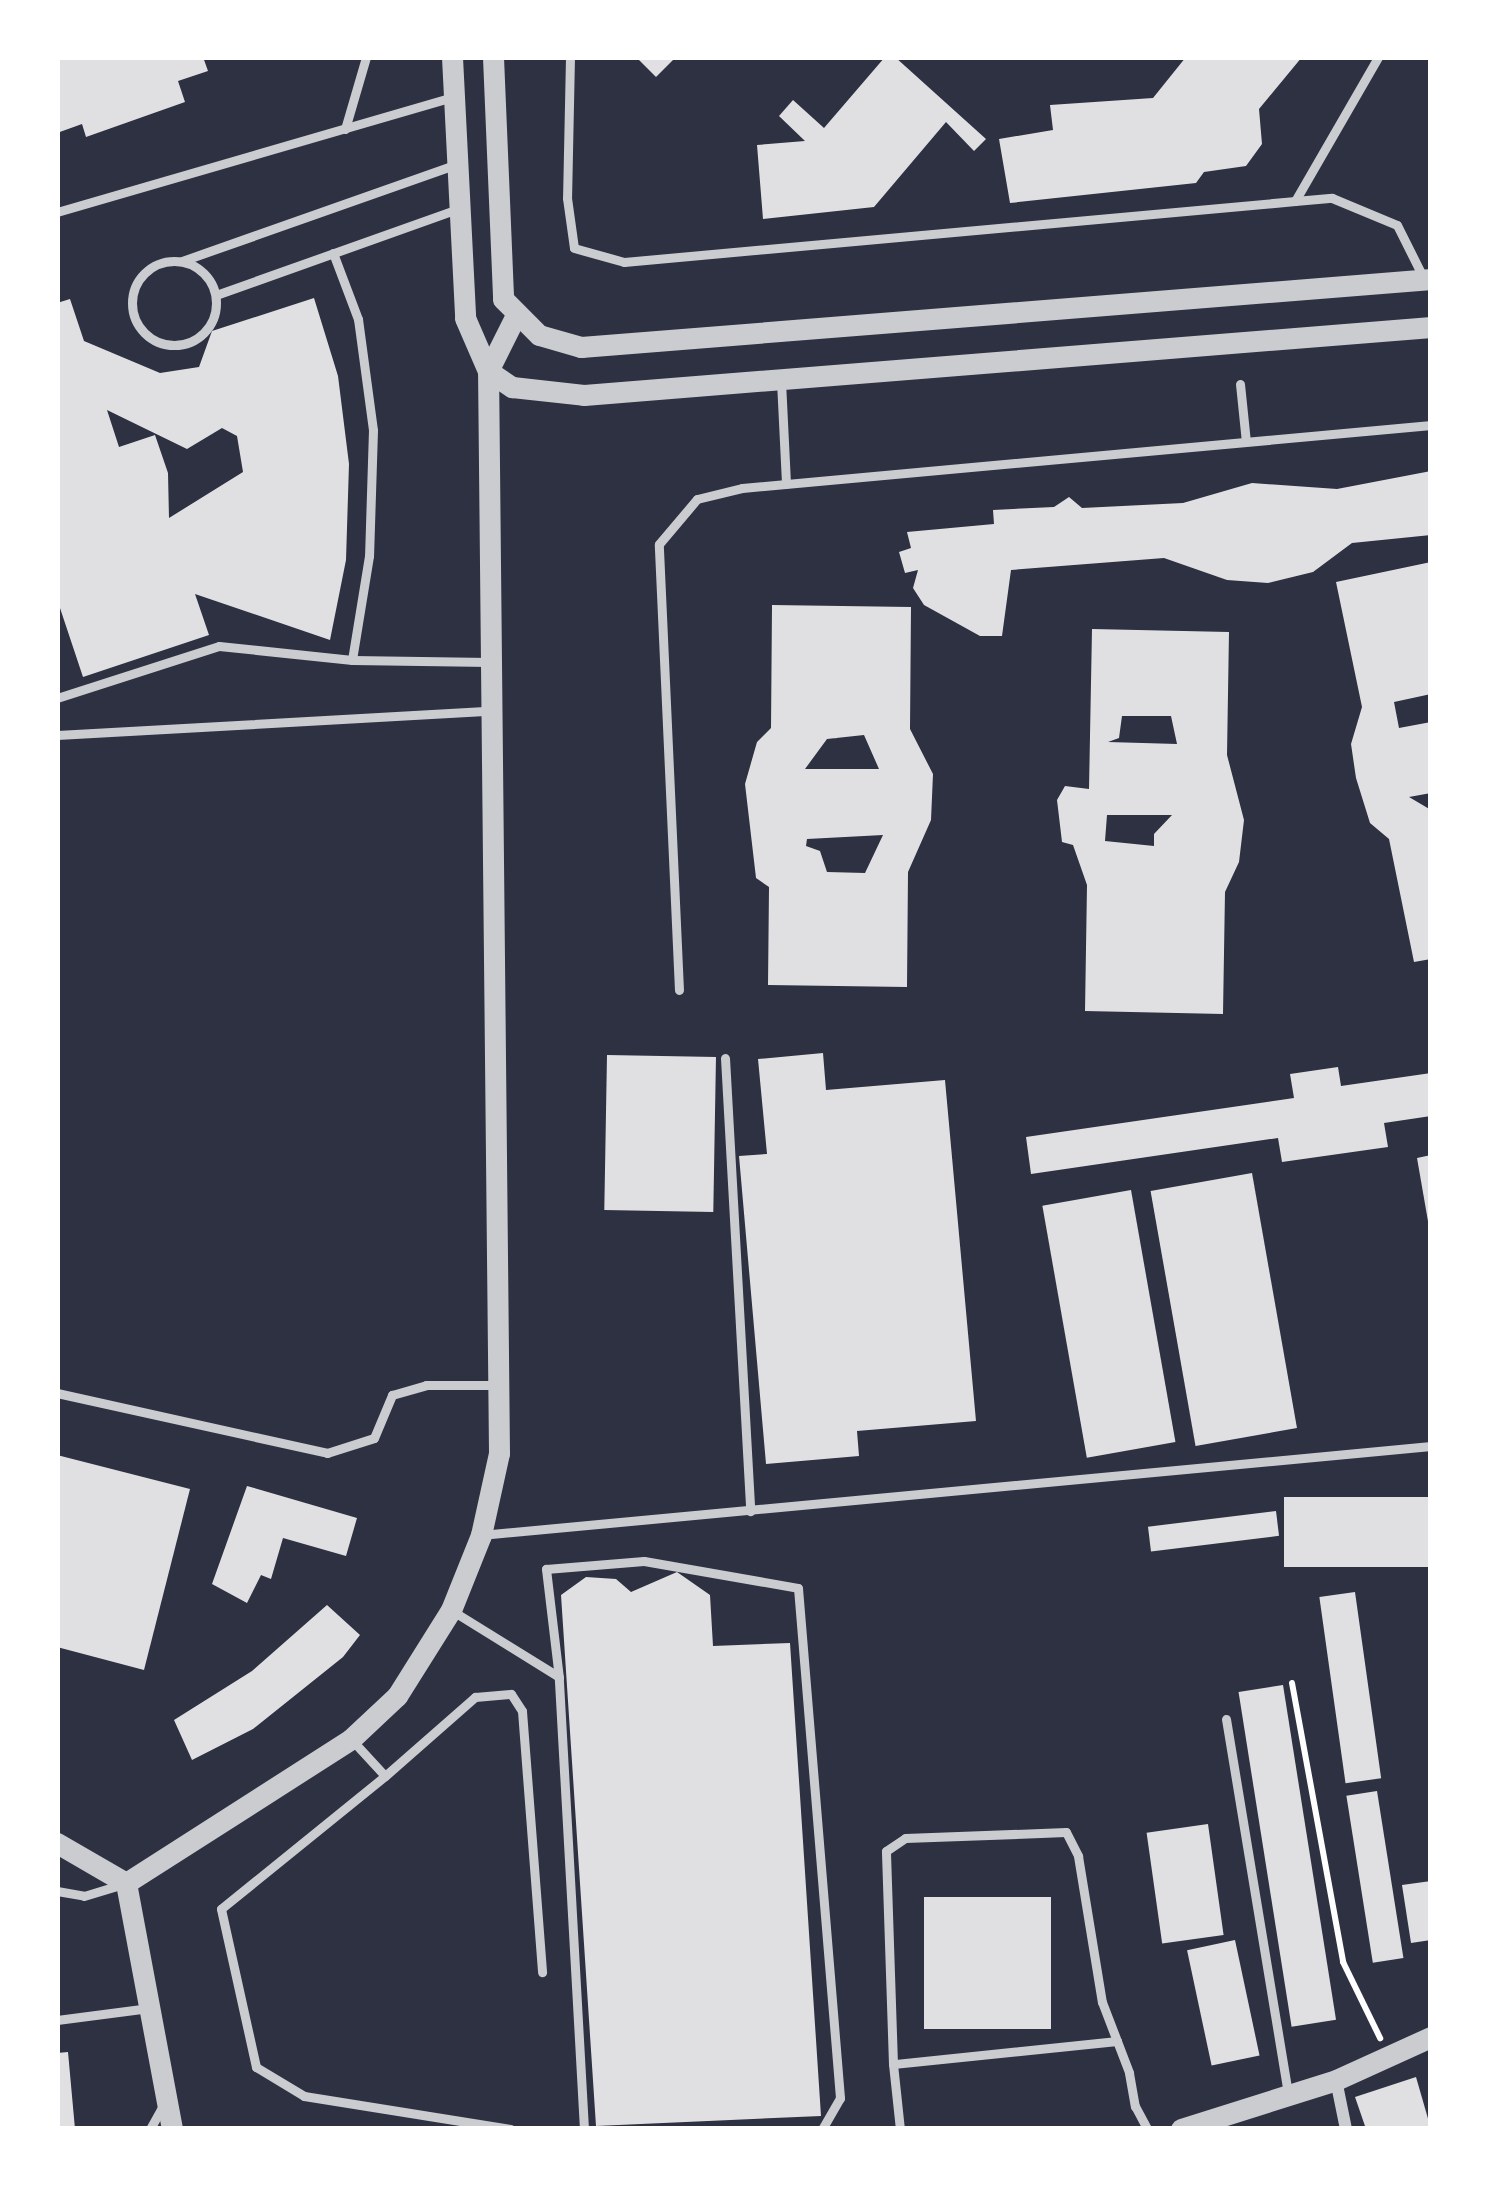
<!DOCTYPE html>
<html>
<head>
<meta charset="utf-8">
<style>
	body { margin:0 }
	#map { position:relative; width:1488px; height:2186px; overflow:hidden; background:#2d3142; font-family:"Nunito Sans",sans-serif }
	div>[style] { position:absolute }
	.building>* { inset:0; background:#e0e0e3; transform-origin:0 0 }
	.path>* { height:6px; margin:-3px; padding:0 3px; transform-origin:3px; border-radius:3px; background:#fff }
	.service>* { height:9px; margin:-4.5px; padding:0 4.5px; transform-origin:4.5px; border-radius:4.5px; background:#caccd0 }
	.service>.ring { margin:-4.5px; padding:0; box-sizing:content-box; background:none; border:9px solid #caccd0; border-radius:50% }
	.minor>* { height:12px; margin:-6px; padding:0 6px; transform-origin:6px; border-radius:6px; background:#caccd0 }
	.tertiary>* { height:21px; margin:-10.5px; padding:0 10.5px; transform-origin:10.5px; border-radius:10.5px; background:#caccd0 }
	span { translate:-50% -50%; white-space:nowrap; text-align:center; line-height:1.15; -webkit-text-stroke:10px #fff; paint-order:stroke }
	.frame { position:absolute; inset:0; border:60px solid #fff; pointer-events:none }
</style>
</head>
<body>
<div id="map">
	<div class="building">
		<div style="clip-path:polygon(57px 57px,203px 57px,208px 71px,178px 81px,185px 102px,86px 137px,82px 124px,57px 133px)"></div>
		<div style="clip-path:polygon(636px 57px,676px 57px,656px 77px)"></div>
		<div style="clip-path:polygon(885px 57px,895px 57px,986px 139px,974px 151px,946px 122px,874px 207px,763px 219px,757px 145px,805px 141px,779px 116px,793px 100px,824px 128px)"></div>
		<div style="clip-path:polygon(1186px 57px,1302px 57px,1259px 109px,1262px 144px,1246px 166px,1204px 172px,1196px 183px,1010px 203px,999px 139px,1053px 130px,1050px 105px,1153px 98px)"></div>
		<div style="clip-path:polygon(evenodd,314px 298px,338px 376px,349px 464px,346px 560px,330px 640px,195px 594px,209px 635px,83px 677px,57px 599px,57px 303px,70px 299px,84px 341px,160px 373px,199px 367px,212px 331px,314px 298px,107px 410px,187px 449px,222px 428px,237px 436px,243px 472px,169px 518px,168px 473px,155px 435px,119px 447px,107px 410px)"></div>
		<div style="clip-path:polygon(1431px 471px,1431px 535px,1352px 543px,1313px 572px,1268px 583px,1227px 580px,1164px 558px,1011px 570px,1002px 636px,980px 636px,924px 605px,913px 588px,918px 570px,905px 573px,899px 552px,911px 548px,907px 532px,994px 524px,993px 510px,1054px 507px,1069px 497px,1082px 508px,1183px 503px,1252px 483px,1337px 489px)"></div>
		<div style="clip-path:polygon(1431px 562px,1431px 694px,1394px 702px,1399px 728px,1431px 722px,1431px 793px,1409px 797px,1431px 810px,1431px 959px,1414px 962px,1389px 839px,1370px 823px,1356px 778px,1351px 744px,1362px 707px,1336px 582px)"></div>
		<div style="clip-path:polygon(evenodd,772px 605px,911px 607px,910px 729px,933px 774px,931px 820px,908px 872px,907px 987px,768px 985px,769px 887px,756px 878px,745px 784px,757px 742px,771px 728px,772px 605px,864px 735px,879px 769px,805px 769px,827px 739px,864px 735px,772px 605px,883px 835px,865px 873px,827px 872px,820px 851px,806px 846px,807px 839px,883px 835px)"></div>
		<div style="clip-path:polygon(evenodd,1092px 629px,1229px 632px,1227px 755px,1244px 820px,1239px 862px,1225px 892px,1223px 1014px,1085px 1011px,1087px 885px,1073px 845px,1062px 842px,1057px 800px,1065px 786px,1089px 789px,1092px 629px,1122px 716px,1171px 716px,1177px 744px,1108px 742px,1119px 738px,1122px 716px,1092px 629px,1107px 815px,1172px 815px,1154px 834px,1154px 846px,1105px 841px,1107px 815px)"></div>
		<div style="clip-path:polygon(823px 1053px,826px 1090px,945px 1080px,976px 1421px,857px 1431px,859px 1456px,766px 1464px,739px 1156px,767px 1154px,758px 1059px)"></div>
		<div style="left:607px;top:1055px;width:109px;height:155px;rotate:1deg"></div>
		<div style="clip-path:polygon(1338px 1067px,1341px 1086px,1431px 1073px,1431px 1116px,1384px 1123px,1388px 1147px,1282px 1162px,1278px 1138px,1031px 1174px,1026px 1137px,1294px 1098px,1290px 1074px)"></div>
		<div style="clip-path:polygon(1431px 1155px,1431px 1227px,1429px 1227px,1417px 1158px)"></div>
		<div style="left:1252px;top:1173px;width:259px;height:103px;rotate:80deg"></div>
		<div style="left:1131px;top:1190px;width:256px;height:90px;rotate:80deg"></div>
		<div style="clip-path:polygon(57px 1455px,190px 1489px,144px 1670px,57px 1647px)"></div>
		<div style="clip-path:polygon(247px 1486px,357px 1518px,346px 1556px,283px 1538px,271px 1579px,261px 1575px,247px 1603px,212px 1584px)"></div>
		<div style="left:1431px;top:1497px;width:70px;height:147px;rotate:90deg"></div>
		<div style="left:1276px;top:1511px;width:25px;height:129px;rotate:83deg"></div>
		<div style="clip-path:polygon(677px 1572px,710px 1595px,713px 1646px,790px 1643px,821px 2116px,596px 2126px,561px 1595px,586px 1577px,616px 1579px,631px 1592px)"></div>
		<div style="left:1355px;top:1592px;width:188px;height:36px;rotate:82deg"></div>
		<div style="clip-path:polygon(327px 1605px,360px 1635px,343px 1657px,253px 1729px,192px 1760px,174px 1720px,252px 1671px)"></div>
		<div style="left:1283px;top:1685px;width:339px;height:45px;rotate:81deg"></div>
		<div style="left:1377px;top:1791px;width:169px;height:31px;rotate:81deg"></div>
		<div style="left:1208px;top:1824px;width:112px;height:62px;rotate:82deg"></div>
		<div style="clip-path:polygon(1431px 1881px,1431px 1940px,1411px 1943px,1402px 1885px)"></div>
		<div style="left:1051px;top:1897px;width:132px;height:127px;rotate:90deg"></div>
		<div style="left:1235px;top:1940px;width:118px;height:49px;rotate:78deg"></div>
		<div style="clip-path:polygon(68px 2052px,75px 2129px,57px 2129px,57px 2053px)"></div>
		<div style="clip-path:polygon(1416px 2077px,1431px 2129px,1366px 2129px,1355px 2097px)"></div>
	</div>
	<div class="path">
		<div style="left:1292px;top:1683px;width:284px;rotate:79.6deg"></div>
		<div style="left:1343px;top:1962px;width:85px;rotate:64deg"></div>
	</div>
	<div class="service">
		<div style="left:570px;top:57px;width:141px;rotate:91.2deg"></div>
		<div style="left:567px;top:198px;width:50px;rotate:82deg"></div>
		<div style="left:574px;top:248px;width:52px;rotate:15.6deg"></div>
		<div style="left:624px;top:262px;width:674px;rotate:-5.19deg"></div>
		<div style="left:1295px;top:201px;width:166px;rotate:-60deg"></div>
		<div style="left:345px;top:129px;width:75px;rotate:-73.7deg"></div>
		<div style="left:1295px;top:201px;width:37px;rotate:-5deg"></div>
		<div style="left:1332px;top:198px;width:70px;rotate:22.6deg"></div>
		<div style="left:1397px;top:225px;width:60px;rotate:63.4deg"></div>
		<div style="left:57px;top:212px;width:413px;rotate:-16.2deg"></div>
		<div style="left:333px;top:253px;width:71px;rotate:69.3deg"></div>
		<div style="left:358px;top:319px;width:112px;rotate:82.3deg"></div>
		<div style="left:373px;top:430px;width:126px;rotate:91.8deg"></div>
		<div style="left:369px;top:556px;width:105px;rotate:99.3deg"></div>
		<div class="ring" style="left:132px;top:261px;width:75px;height:75px"></div>
		<div style="left:182px;top:261px;width:288px;rotate:-19.4deg"></div>
		<div style="left:216px;top:295px;width:256px;rotate:-19.6deg"></div>
		<div style="left:781px;top:381px;width:103px;rotate:87.2deg"></div>
		<div style="left:1240px;top:384px;width:58px;rotate:84.1deg"></div>
		<div style="left:57px;top:698px;width:170px;rotate:-17.8deg"></div>
		<div style="left:219px;top:646px;width:134px;rotate:6deg"></div>
		<div style="left:352px;top:660px;width:137px;rotate:0.8deg"></div>
		<div style="left:57px;top:735px;width:433px;rotate:-3.2deg"></div>
		<div style="left:679px;top:990px;width:446px;rotate:-92.6deg"></div>
		<div style="left:659px;top:544px;width:59px;rotate:-49.8deg"></div>
		<div style="left:697px;top:499px;width:46px;rotate:-13.7deg"></div>
		<div style="left:742px;top:488px;width:692px;rotate:-5.22deg"></div>
		<div style="left:725px;top:1058px;width:454px;rotate:86.8deg"></div>
		<div style="left:57px;top:1393px;width:277px;rotate:12.5deg"></div>
		<div style="left:327px;top:1453px;width:49px;rotate:-17.7deg"></div>
		<div style="left:374px;top:1438px;width:47px;rotate:-67.3deg"></div>
		<div style="left:392px;top:1395px;width:35px;rotate:-16deg"></div>
		<div style="left:426px;top:1385px;width:71px"></div>
		<div style="left:481px;top:1535px;width:954px;rotate:-5.35deg"></div>
		<div style="left:451px;top:1610px;width:127px;rotate:31.8deg"></div>
		<div style="left:1226px;top:1719px;width:379px;rotate:80.6deg"></div>
		<div style="left:351px;top:1739px;width:50px;rotate:47.4deg"></div>
		<div style="left:385px;top:1776px;width:120px;rotate:-41.3deg"></div>
		<div style="left:475px;top:1697px;width:36px;rotate:-5deg"></div>
		<div style="left:511px;top:1694px;width:20px;rotate:57deg"></div>
		<div style="left:522px;top:1711px;width:262px;rotate:85.6deg"></div>
		<div style="left:385px;top:1776px;width:211px;rotate:141deg"></div>
		<div style="left:221px;top:1909px;width:162px;rotate:77.5deg"></div>
		<div style="left:256px;top:2067px;width:56px;rotate:31.1deg"></div>
		<div style="left:304px;top:2096px;width:209px;rotate:9.1deg"></div>
		<div style="left:57px;top:1891px;width:27px;rotate:10deg"></div>
		<div style="left:84px;top:1896px;width:39px;rotate:-17deg"></div>
		<div style="left:57px;top:2020px;width:93px;rotate:-7.4deg"></div>
		<div style="left:1117px;top:2041px;width:225px;rotate:174.1deg"></div>
		<div style="left:893px;top:2064px;width:213px;rotate:-91.9deg"></div>
		<div style="left:886px;top:1851px;width:23px;rotate:-34deg"></div>
		<div style="left:905px;top:1838px;width:161px;rotate:-2.1deg"></div>
		<div style="left:1066px;top:1832px;width:27px;rotate:63deg"></div>
		<div style="left:1078px;top:1856px;width:148px;rotate:80.7deg"></div>
		<div style="left:1102px;top:2002px;width:42px;rotate:69deg"></div>
		<div style="left:1117px;top:2041px;width:34px;rotate:69deg"></div>
		<div style="left:1129px;top:2073px;width:34px;rotate:80deg"></div>
		<div style="left:1135px;top:2106px;width:26px;rotate:62deg"></div>
		<div style="left:893px;top:2064px;width:65px;rotate:83.9deg"></div>
		<div style="left:150px;top:2129px;width:29px;rotate:-61deg"></div>
		<div style="left:584px;top:2129px;width:452px;rotate:-93.2deg"></div>
		<div style="left:559px;top:1678px;width:110px;rotate:-96.8deg"></div>
		<div style="left:546px;top:1569px;width:98px;rotate:-4.7deg"></div>
		<div style="left:644px;top:1561px;width:156px;rotate:9.9deg"></div>
		<div style="left:798px;top:1588px;width:512px;rotate:85.29deg"></div>
		<div style="left:840px;top:2098px;width:36px;rotate:120deg"></div>
	</div>
	<div class="minor">
		<div style="left:1336px;top:2080px;width:50px;rotate:78.5deg"></div>
	</div>
	<div class="tertiary">
		<div style="left:452px;top:57px;width:261px;rotate:87.1deg"></div>
		<div style="left:465px;top:318px;width:58px;rotate:66.5deg"></div>
		<div style="left:488px;top:371px;width:29px;rotate:34deg"></div>
		<div style="left:512px;top:387px;width:72px;rotate:6.3deg"></div>
		<div style="left:584px;top:395px;width:850px;rotate:-4.59deg"></div>
		<div style="left:493px;top:57px;width:242px;rotate:87.6deg"></div>
		<div style="left:503px;top:299px;width:51px;rotate:45deg"></div>
		<div style="left:539px;top:335px;width:44px;rotate:15.9deg"></div>
		<div style="left:581px;top:347px;width:853px;rotate:-4.57deg"></div>
		<div style="left:57px;top:1843px;width:80px;rotate:30.1deg"></div>
		<div style="left:126px;top:1883px;width:267px;rotate:-32.6deg"></div>
		<div style="left:351px;top:1739px;width:63px;rotate:-43.1deg"></div>
		<div style="left:397px;top:1696px;width:102px;rotate:-57.9deg"></div>
		<div style="left:451px;top:1610px;width:81px;rotate:-68.2deg"></div>
		<div style="left:481px;top:1535px;width:84px;rotate:-77.6deg"></div>
		<div style="left:499px;top:1453px;width:1082px;rotate:-90.58deg"></div>
		<div style="left:488px;top:371px;width:63px;rotate:-63.4deg"></div>
		<div style="left:126px;top:1883px;width:250px;rotate:79.4deg"></div>
		<div style="left:1181px;top:2129px;width:163px;rotate:-17.5deg"></div>
		<div style="left:1336px;top:2080px;width:104px;rotate:-24.4deg"></div>
	</div>
	<div class="frame"></div>
</div>
</body>
</html>
